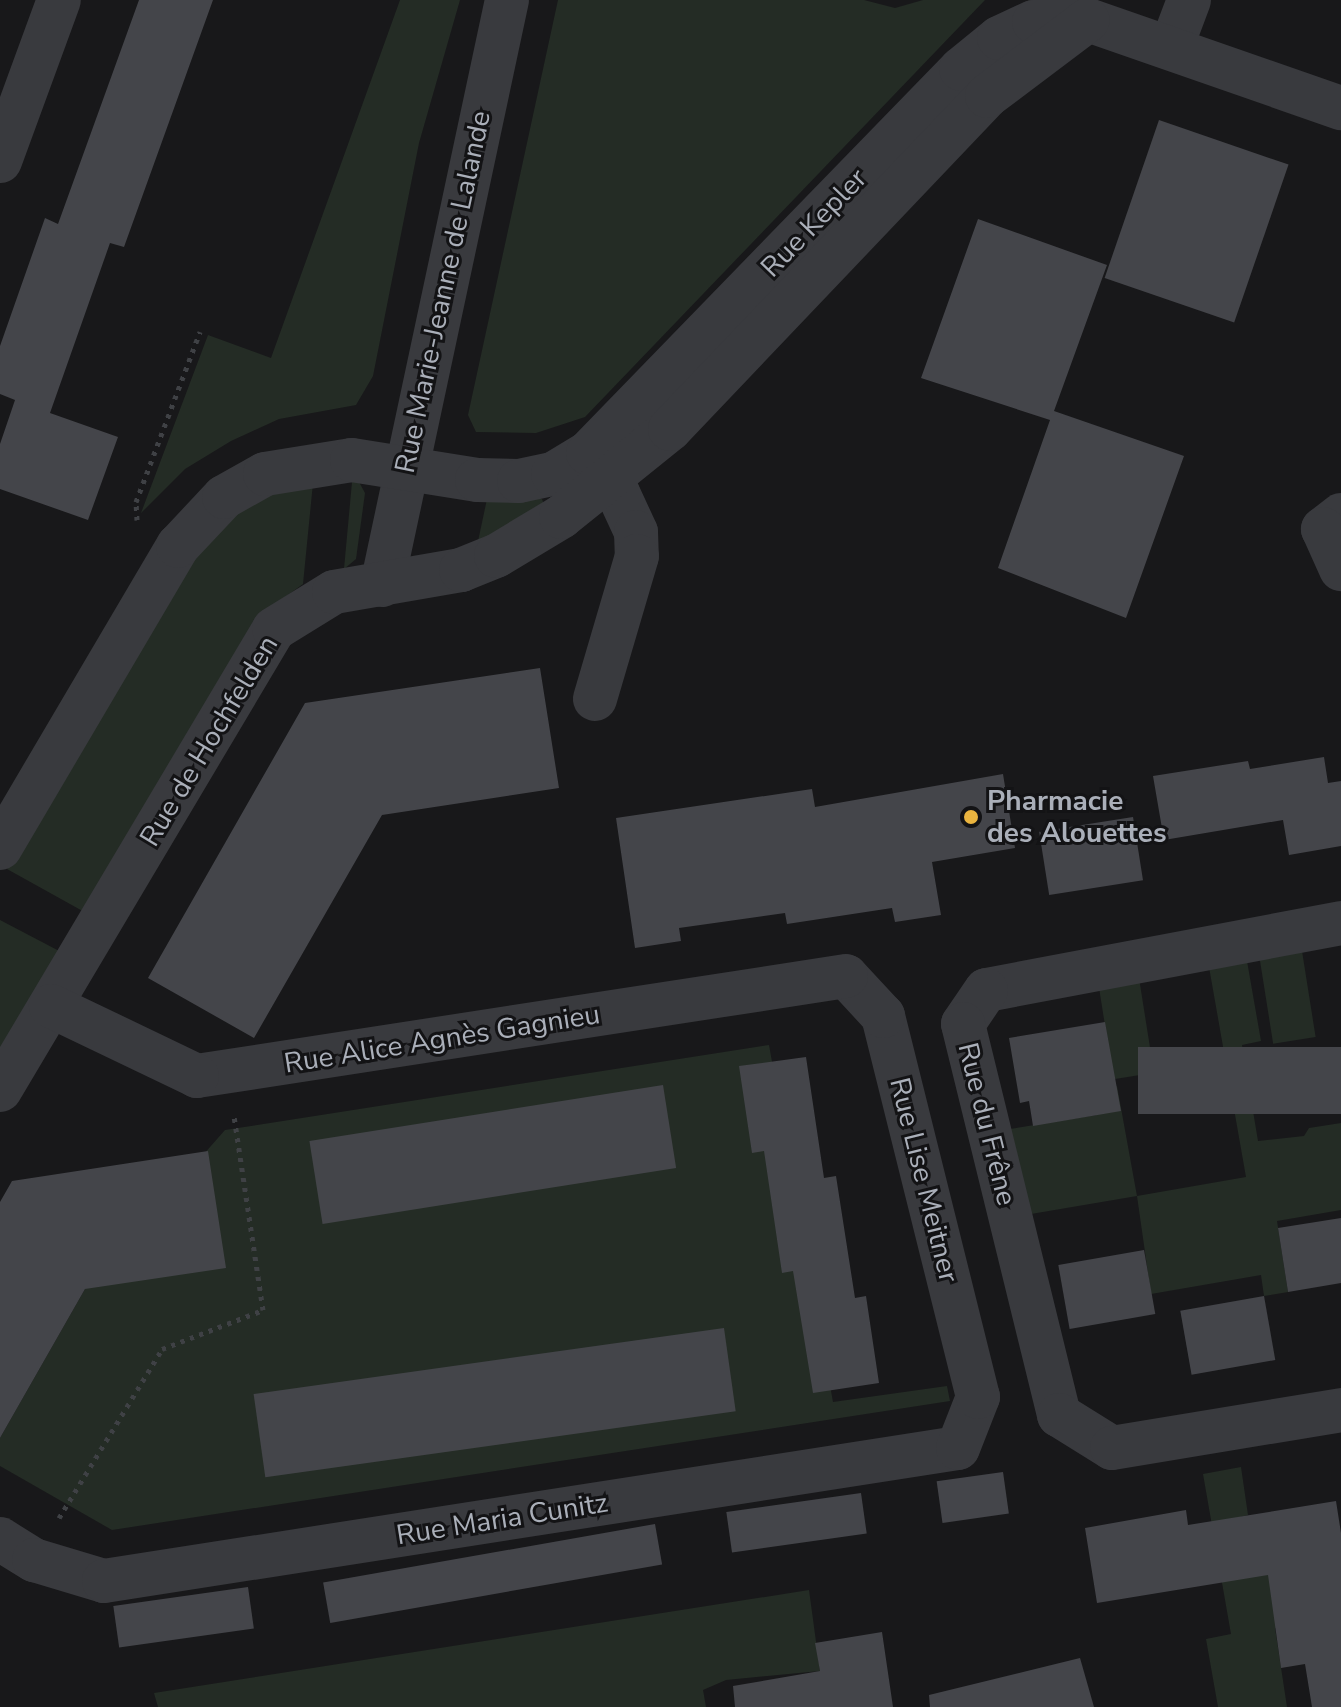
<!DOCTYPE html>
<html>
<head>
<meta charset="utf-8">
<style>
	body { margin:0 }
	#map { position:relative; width:1341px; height:1707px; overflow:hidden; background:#18181a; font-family:"Nunito Sans",sans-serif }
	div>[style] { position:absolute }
	.green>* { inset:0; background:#242c25; transform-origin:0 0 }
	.building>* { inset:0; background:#44454a; transform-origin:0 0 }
	.path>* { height:5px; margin-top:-2.5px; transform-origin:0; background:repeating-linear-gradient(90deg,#3f4145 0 4px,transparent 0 10px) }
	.minor>* { height:44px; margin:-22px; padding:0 22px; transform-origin:22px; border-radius:22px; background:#393a3e }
	.dots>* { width:22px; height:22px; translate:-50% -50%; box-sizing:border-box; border:4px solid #131315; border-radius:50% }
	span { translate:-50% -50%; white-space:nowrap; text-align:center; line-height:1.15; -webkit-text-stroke:6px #131315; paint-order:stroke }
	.street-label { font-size:28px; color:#aaafb9 }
	.poi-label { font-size:28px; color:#aaafb9; font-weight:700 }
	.left { translate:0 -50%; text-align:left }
</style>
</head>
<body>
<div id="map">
	<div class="green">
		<div style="clip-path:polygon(400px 0,460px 0,419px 143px,373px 376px,356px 405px,279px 419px,231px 441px,185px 469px,141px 513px,208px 335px,271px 358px)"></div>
		<div style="clip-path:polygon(558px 0,864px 0,895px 8px,923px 0,985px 0,585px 417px,536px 433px,476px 432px,468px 415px)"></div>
		<div style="clip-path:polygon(352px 482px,359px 482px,365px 493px,356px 559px,344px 569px)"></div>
		<div style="clip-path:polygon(313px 483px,303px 584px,259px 616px,88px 914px,7px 869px,188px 552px,261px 496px)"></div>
		<div style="clip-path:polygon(487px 499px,542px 499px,544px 505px,477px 546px)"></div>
		<div style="clip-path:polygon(0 920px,63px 953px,0 1063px)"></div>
		<div style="left:1302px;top:951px;width:87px;height:43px;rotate:81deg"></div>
		<div style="clip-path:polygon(1247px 961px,1261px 1041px,1242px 1045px,1258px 1141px,1304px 1136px,1309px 1128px,1341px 1123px,1341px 1210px,1277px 1221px,1288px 1292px,1264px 1296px,1261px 1275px,1151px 1294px,1137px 1196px,1031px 1214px,1010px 1129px,1096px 1115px,1092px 1091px,1117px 1086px,1137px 1196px,1246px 1177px,1209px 967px)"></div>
		<div style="left:1139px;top:978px;width:96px;height:41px;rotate:81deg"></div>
		<div style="clip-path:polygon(769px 1045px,833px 1402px,947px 1386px,950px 1401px,112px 1530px,0 1466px,0 1438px,85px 1289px,225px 1130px)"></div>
		<div style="clip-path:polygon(1241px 1467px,1248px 1515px,1236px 1518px,1341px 1551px,1341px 1617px,1275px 1628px,1287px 1707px,1218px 1707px,1206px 1639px,1231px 1634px,1203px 1474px)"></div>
		<div style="clip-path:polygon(809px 1590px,820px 1671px,726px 1680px,703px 1690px,706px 1707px,158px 1707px,154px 1693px)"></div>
	</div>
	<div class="building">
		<div style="clip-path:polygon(139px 0,213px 0,124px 247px,110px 243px,50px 413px,118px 437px,88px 520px,0 489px,0 444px,15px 400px,0 394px,0 346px,45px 218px,58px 224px)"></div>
		<div style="left:1159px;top:120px;width:137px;height:167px;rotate:19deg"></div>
		<div style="clip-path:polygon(978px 219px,1107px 265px,1054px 411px,1184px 456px,1126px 618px,998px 568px,1050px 420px,921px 378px)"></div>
		<div style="clip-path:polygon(540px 668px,559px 788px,382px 815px,254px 1038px,148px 978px,305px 703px)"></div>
		<div style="clip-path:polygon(1324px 757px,1328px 783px,1341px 781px,1341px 846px,1289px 855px,1283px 820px,1164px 840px,1153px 776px,1248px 761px,1250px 769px)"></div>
		<div style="clip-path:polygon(1003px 774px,1015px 848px,932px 862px,941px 915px,895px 922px,892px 908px,787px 924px,785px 913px,679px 928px,681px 941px,635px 948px,616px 818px,812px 789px,815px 807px)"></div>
		<div style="left:1133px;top:817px;width:64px;height:95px;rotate:81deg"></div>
		<div style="clip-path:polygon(1105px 1022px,1121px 1111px,1033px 1126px,1029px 1101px,1020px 1103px,1009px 1038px)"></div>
		<div style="left:1341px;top:1047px;width:67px;height:203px;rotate:90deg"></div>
		<div style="clip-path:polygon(806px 1057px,824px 1178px,836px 1176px,855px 1298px,866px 1296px,879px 1383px,813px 1393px,793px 1271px,782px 1273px,764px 1151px,752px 1153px,739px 1066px)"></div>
		<div style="left:663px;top:1085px;width:84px;height:358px;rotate:81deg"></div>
		<div style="clip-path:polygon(208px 1151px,226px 1268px,85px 1289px,0 1438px,0 1202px,12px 1181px)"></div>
		<div style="clip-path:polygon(1341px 1218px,1341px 1283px,1288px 1292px,1278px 1228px)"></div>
		<div style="left:1144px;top:1250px;width:65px;height:87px;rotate:80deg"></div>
		<div style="left:1264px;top:1296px;width:65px;height:85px;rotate:80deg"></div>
		<div style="left:724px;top:1328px;width:84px;height:475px;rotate:82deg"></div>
		<div style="left:1003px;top:1472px;width:42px;height:67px;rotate:82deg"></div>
		<div style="left:861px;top:1493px;width:41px;height:136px;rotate:82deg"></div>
		<div style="clip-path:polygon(1336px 1501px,1341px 1533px,1341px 1707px,1312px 1707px,1305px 1664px,1281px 1668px,1268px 1575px,1097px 1603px,1085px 1528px,1186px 1510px,1188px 1525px)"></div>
		<div style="left:655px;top:1524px;width:41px;height:337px;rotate:80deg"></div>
		<div style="left:248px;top:1587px;width:42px;height:136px;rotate:82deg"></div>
		<div style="clip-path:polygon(882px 1632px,893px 1707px,735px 1707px,733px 1686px,820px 1671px,815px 1643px)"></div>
		<div style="clip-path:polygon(1080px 1658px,1094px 1707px,930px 1707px,929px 1695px)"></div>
	</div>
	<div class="path">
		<div style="left:137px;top:520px;width:18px;rotate:-93deg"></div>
		<div style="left:136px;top:502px;width:182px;rotate:-69.4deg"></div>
		<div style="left:59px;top:1518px;width:198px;rotate:-58.6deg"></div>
		<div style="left:162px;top:1349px;width:108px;rotate:-21.1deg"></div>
		<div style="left:263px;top:1310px;width:196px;rotate:-98.5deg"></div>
	</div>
	<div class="minor">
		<div style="left:1171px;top:48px;width:51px;rotate:-69.4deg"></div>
		<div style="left:0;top:161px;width:171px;rotate:-69.9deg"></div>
		<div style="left:590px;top:455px;width:47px;rotate:53.6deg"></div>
		<div style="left:618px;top:493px;width:43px;rotate:65.2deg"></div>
		<div style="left:636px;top:532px;width:24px;rotate:88deg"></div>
		<div style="left:637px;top:556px;width:149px;rotate:106.4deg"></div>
		<div style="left:1341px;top:515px;width:23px;rotate:142deg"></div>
		<div style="left:1323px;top:529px;width:44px;rotate:65.8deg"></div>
		<div style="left:382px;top:585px;width:598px;rotate:-77.94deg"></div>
		<div style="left:0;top:848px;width:351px;rotate:-59.5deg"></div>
		<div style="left:178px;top:546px;width:67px;rotate:-46.8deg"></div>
		<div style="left:224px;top:497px;width:47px;rotate:-29.3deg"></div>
		<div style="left:265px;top:474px;width:88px;rotate:-9.1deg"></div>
		<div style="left:352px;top:460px;width:127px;rotate:9.1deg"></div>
		<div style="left:477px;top:480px;width:42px;rotate:1.4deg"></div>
		<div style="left:519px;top:481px;width:35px;rotate:-12deg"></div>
		<div style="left:553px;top:474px;width:41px;rotate:-31deg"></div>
		<div style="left:588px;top:453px;width:535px;rotate:-45.83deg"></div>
		<div style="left:961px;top:69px;width:49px;rotate:-39.2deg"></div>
		<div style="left:999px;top:38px;width:38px;rotate:-25deg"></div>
		<div style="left:1034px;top:22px;width:54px;rotate:-2.1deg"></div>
		<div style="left:1088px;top:20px;width:268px;rotate:19.2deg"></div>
		<div style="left:1341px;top:923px;width:361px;rotate:169.3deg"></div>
		<div style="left:986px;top:990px;width:41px;rotate:124.1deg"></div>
		<div style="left:963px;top:1024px;width:403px;rotate:76.2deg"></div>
		<div style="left:1059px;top:1415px;width:62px;rotate:31.9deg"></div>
		<div style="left:1112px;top:1448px;width:232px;rotate:-9.4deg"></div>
		<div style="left:0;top:1090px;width:536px;rotate:-59.27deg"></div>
		<div style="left:274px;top:629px;width:70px;rotate:-31.7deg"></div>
		<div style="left:334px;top:592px;width:129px;rotate:-9.8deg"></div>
		<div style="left:461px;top:570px;width:38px;rotate:-22deg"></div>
		<div style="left:496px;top:556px;width:76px;rotate:-31deg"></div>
		<div style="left:561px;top:517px;width:140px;rotate:-38.9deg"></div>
		<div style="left:670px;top:429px;width:460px;rotate:-46.4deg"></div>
		<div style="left:987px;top:96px;width:126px;rotate:-37deg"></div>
		<div style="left:0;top:1539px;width:40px;rotate:32deg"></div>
		<div style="left:34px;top:1560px;width:73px;rotate:16.7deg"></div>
		<div style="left:104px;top:1581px;width:864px;rotate:-8.85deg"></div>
		<div style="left:958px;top:1448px;width:55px;rotate:-68.6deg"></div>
		<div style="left:978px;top:1397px;width:393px;rotate:-104deg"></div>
		<div style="left:883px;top:1016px;width:54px;rotate:-132.8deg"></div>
		<div style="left:846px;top:976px;width:657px;rotate:171.24deg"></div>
		<div style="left:197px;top:1076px;width:162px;rotate:-154.4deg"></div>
	</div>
	<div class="dots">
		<div style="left:971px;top:817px;background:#eab43f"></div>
	</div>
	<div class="street-label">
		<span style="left:814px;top:223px;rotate:-46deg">Rue Kepler</span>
		<span style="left:443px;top:292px;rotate:-78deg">Rue Marie-Jeanne de Lalande</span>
		<span style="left:209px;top:741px;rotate:-59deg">Rue de Hochfelden</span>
		<span style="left:442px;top:1039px;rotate:-9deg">Rue Alice Agnès Gagnieu</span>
		<span style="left:987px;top:1124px;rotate:76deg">Rue du Frêne</span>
		<span style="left:924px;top:1180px;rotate:76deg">Rue Lise Meitner</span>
		<span style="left:502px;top:1519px;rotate:-9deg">Rue Maria Cunitz</span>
	</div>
	<div class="poi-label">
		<span class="left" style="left:987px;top:817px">Pharmacie<br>des Alouettes</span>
	</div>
</div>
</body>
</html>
